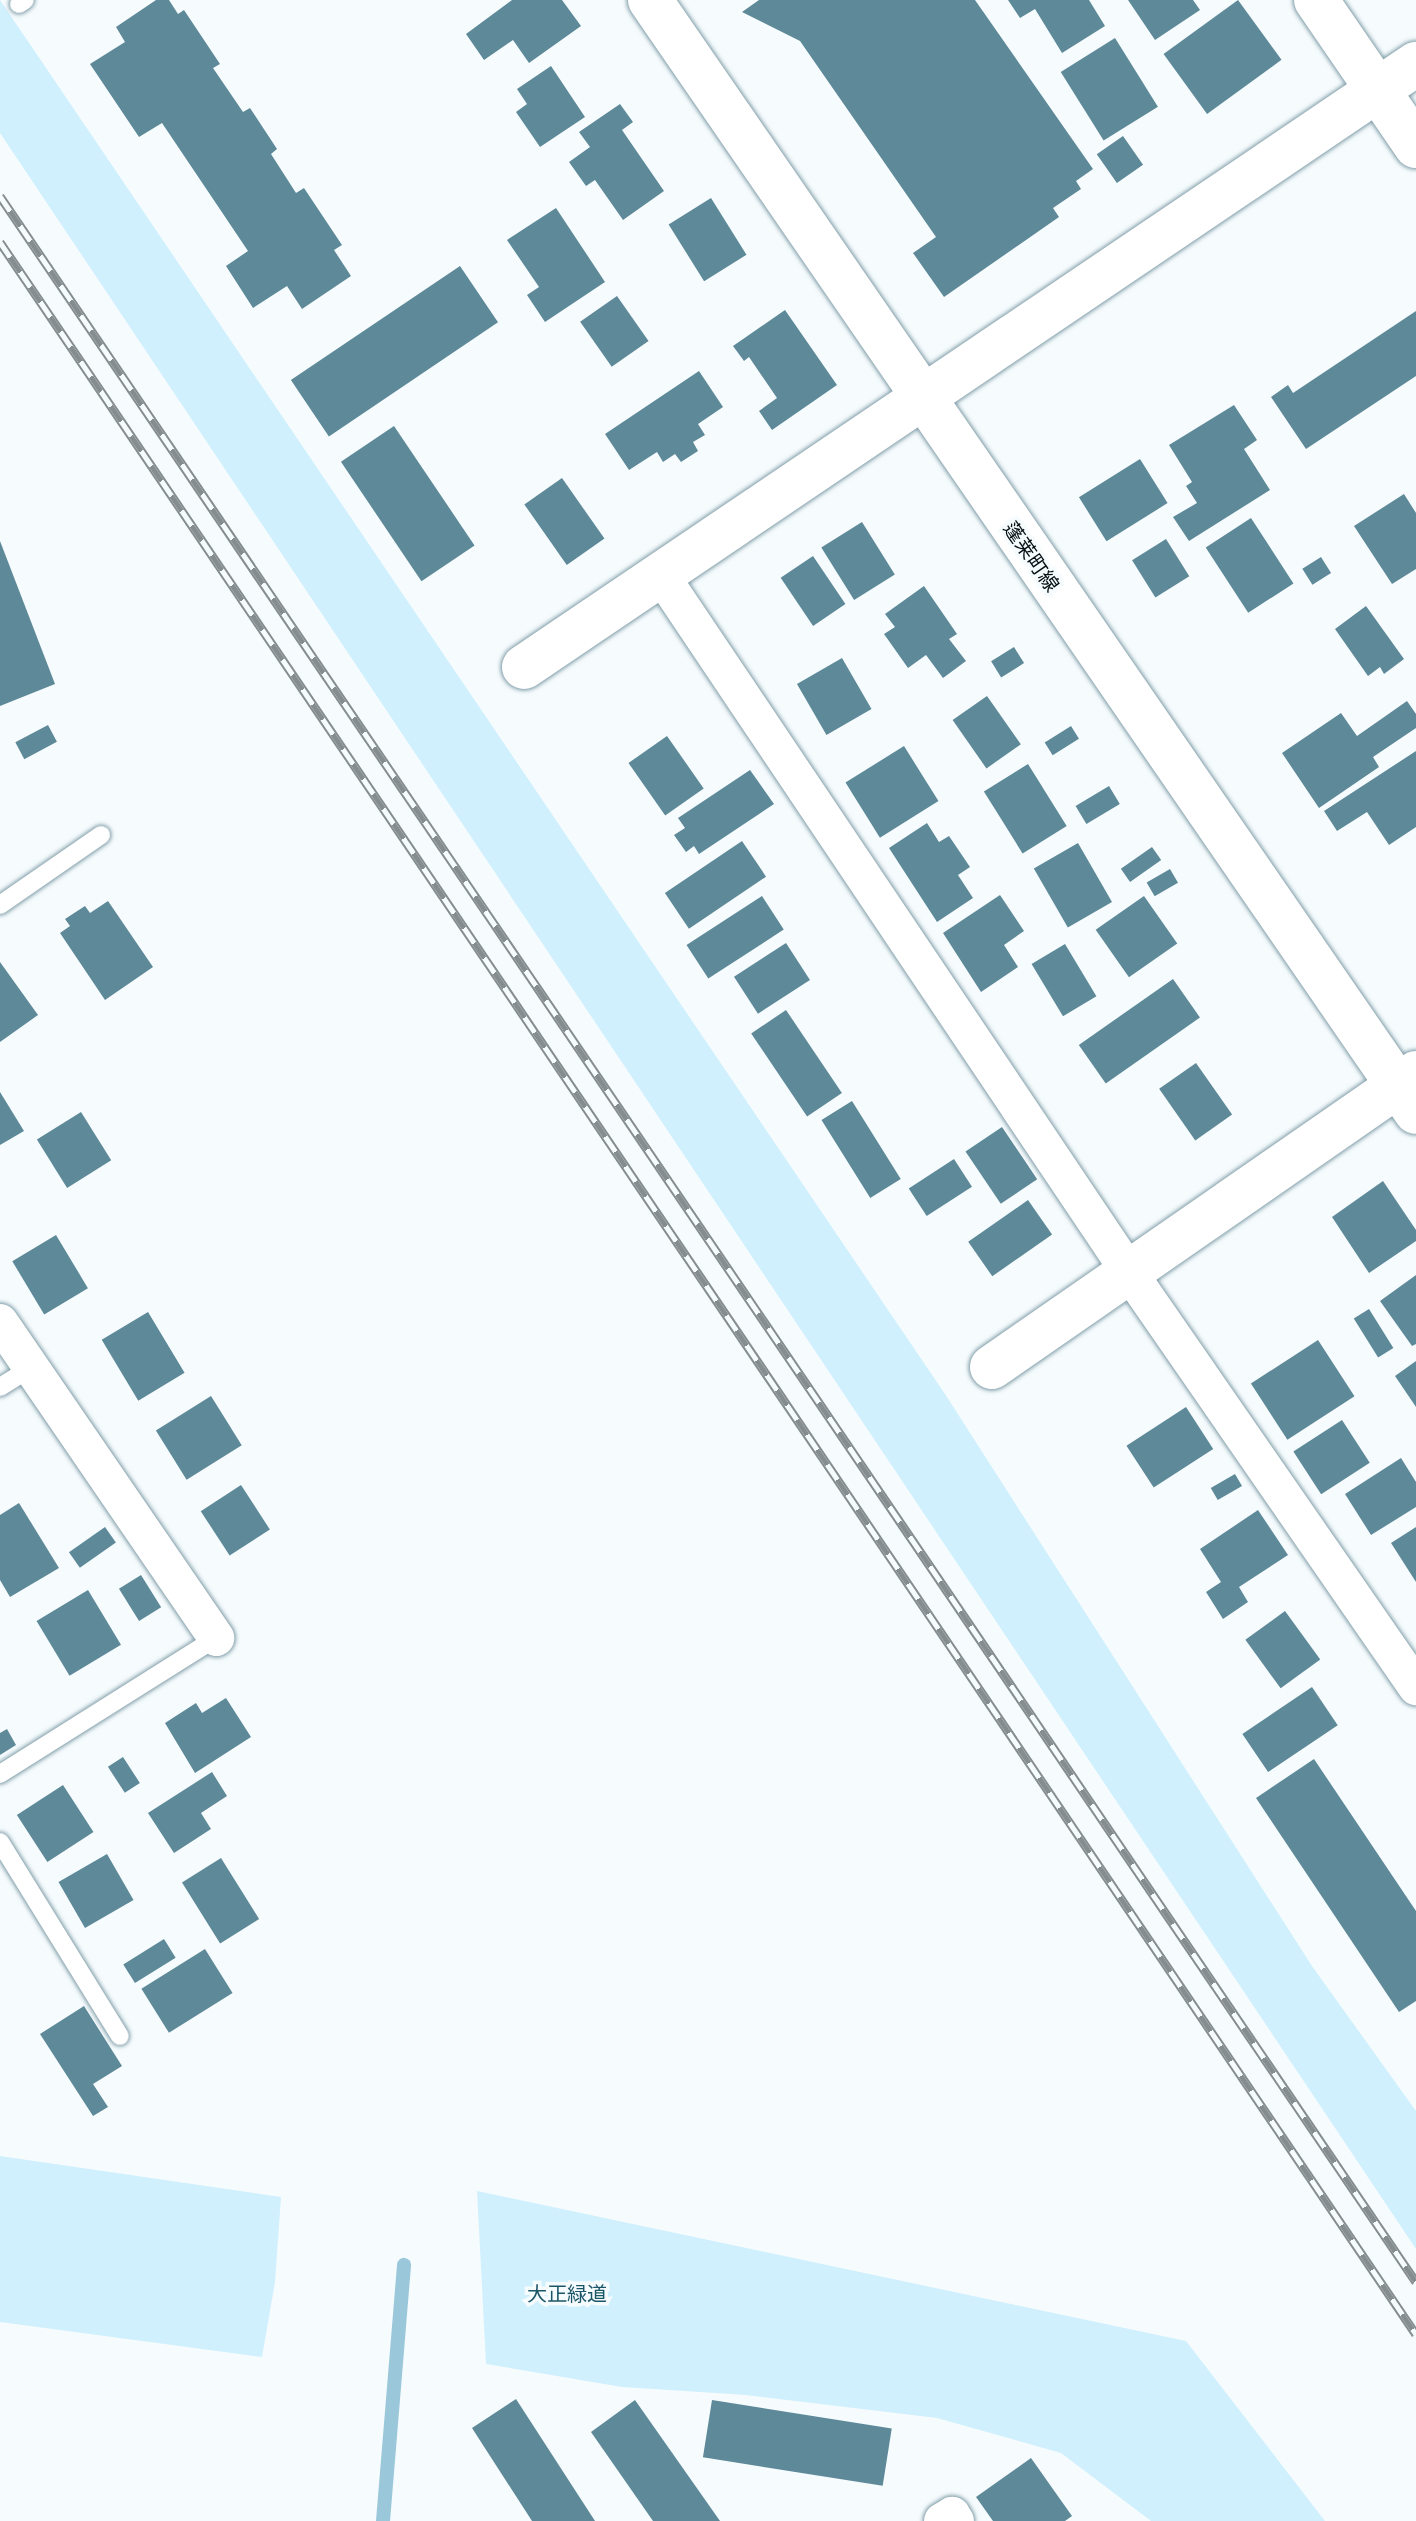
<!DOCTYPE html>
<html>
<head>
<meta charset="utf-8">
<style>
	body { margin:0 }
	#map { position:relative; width:1416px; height:2521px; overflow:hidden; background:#f6fcfe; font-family:Montserrat,"Noto Sans JP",sans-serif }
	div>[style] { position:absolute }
	.green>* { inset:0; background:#d1f0fd }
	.stream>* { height:14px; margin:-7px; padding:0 7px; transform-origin:7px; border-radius:7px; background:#9ac7d9 }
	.building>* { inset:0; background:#5e8999; transform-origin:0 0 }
	.roads { filter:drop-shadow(0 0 2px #829ea9) drop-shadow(0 0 2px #829ea9) }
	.service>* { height:18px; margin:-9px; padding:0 9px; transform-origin:9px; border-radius:9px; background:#fff }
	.minor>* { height:36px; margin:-18px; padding:0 18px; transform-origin:18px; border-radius:18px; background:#fff }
	.tertiary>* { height:44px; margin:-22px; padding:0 22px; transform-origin:22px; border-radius:22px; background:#fff }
	.rail>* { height:9px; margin-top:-4.5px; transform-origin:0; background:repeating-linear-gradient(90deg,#f6fcfe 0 18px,#858d90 0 36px); box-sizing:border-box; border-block:2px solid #858d90 }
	span { translate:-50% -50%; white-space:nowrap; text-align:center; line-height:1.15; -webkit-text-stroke:7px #f6fcfe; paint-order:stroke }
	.street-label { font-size:20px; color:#060f13 }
	.park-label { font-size:20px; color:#1b5568 }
</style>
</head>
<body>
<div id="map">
	<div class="green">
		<div style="clip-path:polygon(0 0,945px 1394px,1312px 1966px,1416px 2111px,1416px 2249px,0 133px)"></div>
		<div style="clip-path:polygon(0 2156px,281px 2197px,275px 2282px,262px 2357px,0 2322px)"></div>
		<div style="clip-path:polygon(477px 2191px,1186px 2341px,1325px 2521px,1151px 2521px,1061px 2453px,937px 2418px,746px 2395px,622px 2387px,486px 2364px)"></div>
	</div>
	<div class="stream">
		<div style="left:383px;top:2521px;width:257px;rotate:-85.3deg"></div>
	</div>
	<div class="building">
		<div style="clip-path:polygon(156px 0,169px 0,178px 14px,184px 10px,220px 64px,213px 68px,243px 112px,250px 108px,277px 149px,271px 154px,296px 193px,304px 188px,342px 245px,334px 250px,351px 276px,302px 309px,287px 286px,253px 308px,226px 266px,248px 251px,162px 123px,139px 137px,90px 64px,125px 42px,116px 27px)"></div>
		<div style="clip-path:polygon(512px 0,562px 0,581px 26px,529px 63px,513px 40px,484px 60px,466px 34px)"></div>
		<div style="clip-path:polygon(759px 0,975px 0,1093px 169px,1076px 181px,1081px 189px,1053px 208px,1059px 217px,944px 297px,913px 253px,936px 237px,800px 41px,742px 12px)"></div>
		<div style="clip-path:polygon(1008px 0,1089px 0,1105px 26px,1062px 53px,1035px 9px,1020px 18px)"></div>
		<div style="clip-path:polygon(1128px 0,1193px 0,1200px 10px,1155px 40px)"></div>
		<div style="left:1238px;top:0;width:74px;height:92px;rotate:54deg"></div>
		<div style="left:1115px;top:38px;width:81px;height:64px;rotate:58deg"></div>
		<div style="clip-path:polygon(551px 66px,585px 117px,540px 147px,516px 112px,527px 104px,517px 89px)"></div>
		<div style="clip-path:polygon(620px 104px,633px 122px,622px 130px,664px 191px,623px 220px,595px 180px,586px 186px,569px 162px,590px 147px,579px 132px)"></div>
		<div style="left:1123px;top:136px;width:35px;height:32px;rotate:55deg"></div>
		<div style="left:711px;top:198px;width:67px;height:50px;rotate:58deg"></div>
		<div style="clip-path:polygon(556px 208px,605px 282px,545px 322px,527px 295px,539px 287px,507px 240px)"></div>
		<div style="left:460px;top:266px;width:68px;height:204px;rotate:56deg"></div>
		<div style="left:617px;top:296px;width:55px;height:45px;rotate:55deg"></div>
		<div style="clip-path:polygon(785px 310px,837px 385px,772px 430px,759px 411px,777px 398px,749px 357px,744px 361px,733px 346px)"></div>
		<div style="clip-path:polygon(1416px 311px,1416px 376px,1306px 449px,1271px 397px,1288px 385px,1293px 393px)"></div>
		<div style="clip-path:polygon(699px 371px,723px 407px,698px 424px,705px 435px,693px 442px,698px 451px,681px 462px,675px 454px,663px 462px,657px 452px,629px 470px,605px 434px)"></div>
		<div style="clip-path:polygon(1234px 405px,1257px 440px,1244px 449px,1270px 490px,1189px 541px,1173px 517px,1197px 503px,1186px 486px,1192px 482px,1169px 445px)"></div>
		<div style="left:394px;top:426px;width:144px;height:64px;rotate:56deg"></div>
		<div style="left:1140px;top:459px;width:52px;height:72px;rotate:58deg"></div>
		<div style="left:562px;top:478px;width:74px;height:46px;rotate:55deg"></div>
		<div style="clip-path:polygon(1404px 494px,1416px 513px,1416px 569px,1392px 584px,1354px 526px)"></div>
		<div style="left:1251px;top:518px;width:78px;height:54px;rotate:57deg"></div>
		<div style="left:862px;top:522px;width:62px;height:48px;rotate:58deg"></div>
		<div style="left:1166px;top:539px;width:44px;height:40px;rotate:58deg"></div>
		<div style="clip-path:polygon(0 541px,55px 684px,0 706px)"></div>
		<div style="left:813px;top:556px;width:58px;height:39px;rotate:56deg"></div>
		<div style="left:1321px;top:557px;width:19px;height:22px;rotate:58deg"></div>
		<div style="clip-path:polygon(924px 586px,957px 634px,949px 639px,966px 661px,943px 678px,926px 655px,908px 668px,884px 634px,895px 627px,885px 614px)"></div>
		<div style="clip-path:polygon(1366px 606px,1404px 659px,1384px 674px,1380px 667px,1368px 676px,1335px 629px)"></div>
		<div style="left:1014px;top:647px;width:19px;height:27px;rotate:58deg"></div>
		<div style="left:842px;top:658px;width:59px;height:52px;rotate:60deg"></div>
		<div style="left:987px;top:696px;width:59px;height:42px;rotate:55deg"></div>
		<div style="clip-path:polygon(1407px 701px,1416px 714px,1416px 728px,1373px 757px,1379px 767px,1319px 808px,1282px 753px,1341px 713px,1357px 736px)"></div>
		<div style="left:48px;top:725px;width:19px;height:37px;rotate:62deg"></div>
		<div style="left:1071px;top:726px;width:15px;height:31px;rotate:58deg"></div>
		<div style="left:667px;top:736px;width:64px;height:47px;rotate:55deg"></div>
		<div style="left:904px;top:746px;width:65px;height:69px;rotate:58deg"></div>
		<div style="clip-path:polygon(1416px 751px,1416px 827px,1389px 845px,1367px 812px,1337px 831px,1324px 811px)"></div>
		<div style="left:1028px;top:764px;width:73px;height:52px;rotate:58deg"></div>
		<div style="clip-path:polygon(750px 770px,774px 804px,699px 854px,694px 846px,686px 852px,674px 835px,685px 828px,678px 818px)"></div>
		<div style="left:1109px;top:786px;width:21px;height:39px;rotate:59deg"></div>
		<div style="clip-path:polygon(927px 823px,939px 842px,949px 836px,970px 867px,958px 875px,973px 898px,937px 922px,889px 848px)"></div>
		<div style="left:742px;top:841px;width:43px;height:93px;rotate:56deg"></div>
		<div style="left:1078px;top:843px;width:68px;height:51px;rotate:60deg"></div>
		<div style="left:1152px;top:847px;width:16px;height:38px;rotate:55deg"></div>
		<div style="left:1170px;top:869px;width:16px;height:27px;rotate:60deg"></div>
		<div style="clip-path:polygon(1000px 895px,1024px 931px,1004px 945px,1018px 967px,981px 992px,943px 933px)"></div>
		<div style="left:762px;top:896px;width:40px;height:90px;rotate:57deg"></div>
		<div style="left:1144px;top:896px;width:58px;height:59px;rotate:55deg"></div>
		<div style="clip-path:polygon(108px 901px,153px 967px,105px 1000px,60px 933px,70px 926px,65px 919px,85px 906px,90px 913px)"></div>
		<div style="left:786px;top:943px;width:44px;height:62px;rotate:57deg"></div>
		<div style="left:1065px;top:944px;width:61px;height:39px;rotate:59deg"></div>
		<div style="clip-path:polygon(0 962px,38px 1015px,0 1042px)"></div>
		<div style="left:1173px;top:979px;width:47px;height:115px;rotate:55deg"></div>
		<div style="left:786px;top:1010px;width:100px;height:42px;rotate:56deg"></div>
		<div style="left:1196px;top:1063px;width:63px;height:45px;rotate:55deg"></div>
		<div style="clip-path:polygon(0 1092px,24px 1131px,0 1145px)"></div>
		<div style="left:852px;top:1101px;width:92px;height:36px;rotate:58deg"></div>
		<div style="left:81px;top:1112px;width:57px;height:52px;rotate:58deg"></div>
		<div style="left:1002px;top:1127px;width:63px;height:44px;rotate:56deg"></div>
		<div style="left:954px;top:1159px;width:33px;height:54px;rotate:57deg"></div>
		<div style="clip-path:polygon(1383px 1181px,1416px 1230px,1416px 1241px,1369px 1273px,1332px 1217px)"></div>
		<div style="left:1028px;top:1200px;width:42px;height:73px;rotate:55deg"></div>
		<div style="left:56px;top:1235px;width:62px;height:51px;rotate:59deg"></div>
		<div style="clip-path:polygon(1416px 1275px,1416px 1344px,1412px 1346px,1380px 1301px)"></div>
		<div style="left:1369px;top:1309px;width:46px;height:18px;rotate:58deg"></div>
		<div style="left:148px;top:1312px;width:71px;height:54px;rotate:59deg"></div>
		<div style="left:1318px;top:1340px;width:67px;height:80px;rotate:57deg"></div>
		<div style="clip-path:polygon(1416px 1361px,1416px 1407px,1395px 1376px)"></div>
		<div style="left:211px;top:1396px;width:58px;height:65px;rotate:58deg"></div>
		<div style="left:1186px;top:1407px;width:50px;height:71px;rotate:57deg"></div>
		<div style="left:1342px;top:1420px;width:51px;height:58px;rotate:57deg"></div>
		<div style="clip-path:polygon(1401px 1458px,1416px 1482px,1416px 1507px,1371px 1535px,1345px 1494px)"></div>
		<div style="left:1235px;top:1474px;width:14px;height:28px;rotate:60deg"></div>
		<div style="left:241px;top:1485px;width:53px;height:48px;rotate:57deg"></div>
		<div style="clip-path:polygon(19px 1503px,59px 1568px,10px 1597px,0 1580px,0 1515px)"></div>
		<div style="clip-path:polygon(1258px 1510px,1288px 1555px,1239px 1587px,1248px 1602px,1223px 1619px,1206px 1592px,1221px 1582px,1200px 1549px)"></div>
		<div style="left:105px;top:1527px;width:19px;height:44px;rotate:55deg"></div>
		<div style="clip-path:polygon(1416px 1527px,1416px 1582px,1391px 1543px)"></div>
		<div style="left:141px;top:1575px;width:38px;height:26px;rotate:58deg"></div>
		<div style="left:88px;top:1590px;width:64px;height:60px;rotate:59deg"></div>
		<div style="left:1285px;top:1611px;width:60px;height:49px;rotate:54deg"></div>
		<div style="left:1312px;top:1687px;width:46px;height:84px;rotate:56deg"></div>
		<div style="clip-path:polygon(226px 1698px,251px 1737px,195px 1773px,165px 1723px,196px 1703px,202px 1713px)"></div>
		<div style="clip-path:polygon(7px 1729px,16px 1745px,0 1755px,0 1733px)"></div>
		<div style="left:123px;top:1757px;width:31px;height:18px;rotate:57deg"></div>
		<div style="clip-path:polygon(1314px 1759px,1416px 1911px,1416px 2001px,1399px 2012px,1256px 1798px)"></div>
		<div style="clip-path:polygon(212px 1772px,227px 1796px,201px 1813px,211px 1829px,174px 1853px,148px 1813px)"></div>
		<div style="left:63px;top:1785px;width:56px;height:55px;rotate:57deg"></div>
		<div style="left:107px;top:1854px;width:53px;height:56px;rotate:60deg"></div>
		<div style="left:221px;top:1858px;width:72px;height:46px;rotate:58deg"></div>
		<div style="left:164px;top:1939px;width:22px;height:48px;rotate:58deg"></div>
		<div style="left:205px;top:1949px;width:52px;height:75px;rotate:58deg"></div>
		<div style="clip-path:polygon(84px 2006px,122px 2066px,93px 2084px,108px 2107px,93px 2116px,40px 2034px)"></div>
		<div style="clip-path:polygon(516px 2399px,595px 2521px,532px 2521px,472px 2428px)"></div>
		<div style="clip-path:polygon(635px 2400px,720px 2521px,653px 2521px,591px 2432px)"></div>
		<div style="left:712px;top:2400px;width:182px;height:58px;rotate:9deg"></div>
		<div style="clip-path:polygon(1031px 2458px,1072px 2516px,1065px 2521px,993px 2521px,976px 2497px)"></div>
	</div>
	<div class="roads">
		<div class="service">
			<div style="left:19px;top:4px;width:7px;rotate:-34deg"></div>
			<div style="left:0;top:905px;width:123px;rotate:-34.7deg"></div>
			<div style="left:0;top:1387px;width:36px;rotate:-32deg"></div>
			<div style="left:0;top:1774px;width:255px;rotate:-32.2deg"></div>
			<div style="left:0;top:1842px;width:228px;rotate:58.3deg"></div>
		</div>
		<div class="minor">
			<div style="left:661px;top:575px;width:840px;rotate:56.12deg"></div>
			<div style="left:1129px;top:1272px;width:505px;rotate:55.33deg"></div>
			<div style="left:0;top:1322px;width:383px;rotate:55.6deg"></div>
			<div style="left:942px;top:2521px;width:12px;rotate:-31deg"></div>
			<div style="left:952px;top:2515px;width:7px;rotate:56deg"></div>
		</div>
		<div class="tertiary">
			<div style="left:650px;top:0;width:1350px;rotate:55.44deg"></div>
			<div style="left:1316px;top:0;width:177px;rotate:55.6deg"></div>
			<div style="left:524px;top:667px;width:1077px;rotate:-34.06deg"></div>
			<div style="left:992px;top:1367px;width:516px;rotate:-34.74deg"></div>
		</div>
	</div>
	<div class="rail">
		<div style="left:0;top:196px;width:2521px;rotate:55.83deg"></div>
		<div style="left:0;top:242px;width:2526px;rotate:55.91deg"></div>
	</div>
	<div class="street-label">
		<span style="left:1031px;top:557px;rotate:55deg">蓬莱町線</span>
	</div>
	<div class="park-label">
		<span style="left:567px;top:2294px">大正緑道</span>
	</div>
</div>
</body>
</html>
